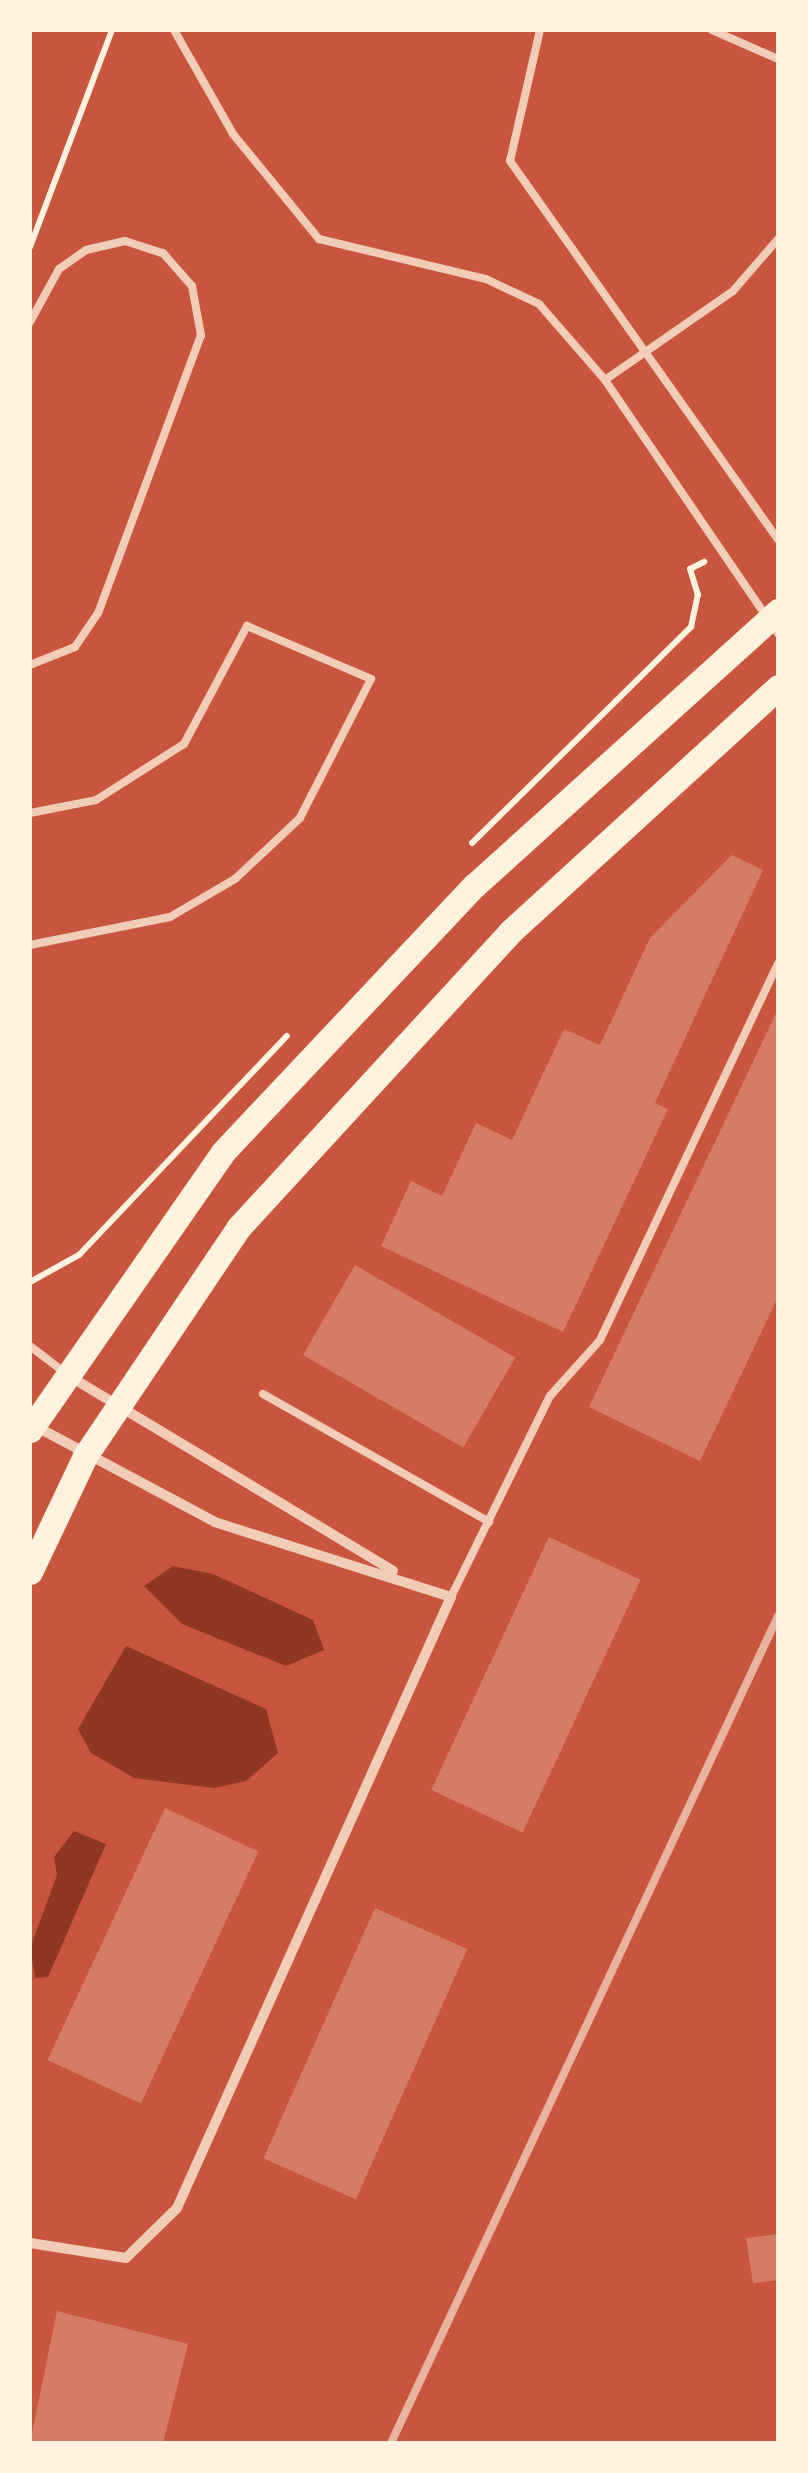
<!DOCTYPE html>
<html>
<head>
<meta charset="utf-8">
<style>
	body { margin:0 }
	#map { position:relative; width:808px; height:2473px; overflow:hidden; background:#c8553d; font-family:Raleway,sans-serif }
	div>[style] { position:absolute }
	.water>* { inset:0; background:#8f3625 }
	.building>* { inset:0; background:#d67c66; transform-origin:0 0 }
	.path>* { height:6px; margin:-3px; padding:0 3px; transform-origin:3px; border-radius:3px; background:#fff3e0 }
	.service>* { height:8px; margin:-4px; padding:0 4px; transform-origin:4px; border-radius:4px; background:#f1ccb7 }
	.minor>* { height:10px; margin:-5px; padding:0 5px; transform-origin:5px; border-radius:5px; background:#f1ccb7 }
	.primary>* { height:25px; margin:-12.5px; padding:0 12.5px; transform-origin:12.5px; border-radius:12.5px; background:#fff3e0 }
	.rail>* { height:8px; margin:-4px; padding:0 4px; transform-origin:4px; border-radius:4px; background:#e9b49f }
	span { translate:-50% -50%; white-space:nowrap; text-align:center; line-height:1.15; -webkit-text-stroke:8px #fff3e0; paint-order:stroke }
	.frame { position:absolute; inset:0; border:32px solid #fff3e0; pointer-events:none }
</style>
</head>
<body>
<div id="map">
	<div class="water">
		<div style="clip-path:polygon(173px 1566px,213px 1574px,313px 1620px,324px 1650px,286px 1666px,182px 1624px,144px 1586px)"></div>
		<div style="clip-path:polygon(126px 1646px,266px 1709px,278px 1753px,246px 1781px,214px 1788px,134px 1778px,91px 1753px,78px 1729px)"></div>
		<div style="clip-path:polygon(74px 1831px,106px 1844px,48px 1977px,35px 1978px,30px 1948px,57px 1875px,54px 1857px)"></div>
	</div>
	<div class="building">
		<div style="clip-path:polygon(732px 855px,763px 870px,655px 1103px,668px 1109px,563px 1332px,381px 1246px,411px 1181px,442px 1196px,476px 1123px,512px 1140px,564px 1029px,600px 1045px,650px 938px)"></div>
		<div style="clip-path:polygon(778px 1009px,778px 1297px,700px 1461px,589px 1407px)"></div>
		<div style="left:355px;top:1265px;width:185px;height:104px;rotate:30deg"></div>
		<div style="left:549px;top:1537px;width:101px;height:279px;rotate:25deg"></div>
		<div style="left:165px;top:1808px;width:103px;height:278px;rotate:25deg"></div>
		<div style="left:375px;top:1908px;width:101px;height:274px;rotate:24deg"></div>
		<div style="clip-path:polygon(778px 2234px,778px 2280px,753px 2283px,746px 2238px)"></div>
		<div style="clip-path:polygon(57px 2311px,188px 2344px,163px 2443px,30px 2443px)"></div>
	</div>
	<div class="path">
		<div style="left:30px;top:247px;width:232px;rotate:-69.3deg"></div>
		<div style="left:472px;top:843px;width:308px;rotate:-44.6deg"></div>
		<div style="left:691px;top:627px;width:33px;rotate:-78deg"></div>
		<div style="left:698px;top:595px;width:27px;rotate:-107deg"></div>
		<div style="left:690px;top:569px;width:16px;rotate:-27deg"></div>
		<div style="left:30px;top:1282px;width:56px;rotate:-28.9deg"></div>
		<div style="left:79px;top:1255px;width:302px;rotate:-46.5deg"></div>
	</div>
	<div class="service">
		<div style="left:174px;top:30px;width:120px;rotate:60.4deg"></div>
		<div style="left:233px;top:134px;width:136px;rotate:50.7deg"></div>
		<div style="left:319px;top:239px;width:172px;rotate:13.5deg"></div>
		<div style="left:486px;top:279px;width:59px;rotate:25.3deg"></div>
		<div style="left:539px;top:304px;width:101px;rotate:49deg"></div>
		<div style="left:605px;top:380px;width:307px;rotate:55.7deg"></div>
		<div style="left:540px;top:30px;width:134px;rotate:102.9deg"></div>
		<div style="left:510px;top:161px;width:464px;rotate:54.7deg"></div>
		<div style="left:712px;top:30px;width:72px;rotate:23.7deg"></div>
		<div style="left:30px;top:322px;width:60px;rotate:-61.3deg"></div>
		<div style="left:59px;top:269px;width:33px;rotate:-35deg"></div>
		<div style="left:86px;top:250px;width:40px;rotate:-13deg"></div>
		<div style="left:125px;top:241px;width:40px;rotate:18deg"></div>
		<div style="left:163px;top:253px;width:44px;rotate:48.7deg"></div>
		<div style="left:192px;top:286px;width:50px;rotate:79.6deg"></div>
		<div style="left:201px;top:335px;width:296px;rotate:110.3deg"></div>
		<div style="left:98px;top:613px;width:41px;rotate:124.1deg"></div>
		<div style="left:75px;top:647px;width:48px;rotate:158.2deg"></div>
		<div style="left:605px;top:380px;width:156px;rotate:-34.8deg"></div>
		<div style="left:733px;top:291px;width:69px;rotate:-49.1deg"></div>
		<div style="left:30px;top:813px;width:67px;rotate:-11.1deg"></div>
		<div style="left:96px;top:800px;width:104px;rotate:-32.5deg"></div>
		<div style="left:184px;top:744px;width:134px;rotate:-61.9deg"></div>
		<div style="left:247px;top:626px;width:135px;rotate:23.1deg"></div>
		<div style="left:371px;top:679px;width:156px;rotate:117.1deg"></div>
		<div style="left:300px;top:818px;width:89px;rotate:136.8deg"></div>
		<div style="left:235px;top:879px;width:75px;rotate:149.7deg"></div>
		<div style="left:170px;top:917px;width:143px;rotate:168.7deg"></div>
		<div style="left:30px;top:1346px;width:43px;rotate:37.4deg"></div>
		<div style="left:263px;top:1394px;width:260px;rotate:29.5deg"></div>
		<div style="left:451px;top:1597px;width:224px;rotate:-63.8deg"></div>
		<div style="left:550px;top:1396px;width:75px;rotate:-48.2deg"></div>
		<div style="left:600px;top:1340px;width:416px;rotate:-64.7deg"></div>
	</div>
	<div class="minor">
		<div style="left:69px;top:1376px;width:378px;rotate:31deg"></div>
		<div style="left:30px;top:2243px;width:97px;rotate:8.9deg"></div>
		<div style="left:126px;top:2258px;width:71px;rotate:-44.4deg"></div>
		<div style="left:177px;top:2208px;width:670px;rotate:-65.85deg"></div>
		<div style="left:451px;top:1597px;width:248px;rotate:-162.4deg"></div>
		<div style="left:215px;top:1522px;width:206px;rotate:-151.9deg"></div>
	</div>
	<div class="primary">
		<div style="left:30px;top:1430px;width:338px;rotate:-55.2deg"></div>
		<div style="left:223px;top:1152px;width:367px;rotate:-46.7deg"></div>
		<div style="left:475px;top:885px;width:409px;rotate:-42.1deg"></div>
		<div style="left:30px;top:1572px;width:128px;rotate:-64.6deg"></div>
		<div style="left:85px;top:1456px;width:276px;rotate:-56.1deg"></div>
		<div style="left:239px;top:1227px;width:401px;rotate:-47.4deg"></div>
		<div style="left:510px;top:932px;width:363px;rotate:-42.4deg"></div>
	</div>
	<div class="rail">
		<div style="left:391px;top:2443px;width:913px;rotate:-64.92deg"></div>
	</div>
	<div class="frame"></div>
</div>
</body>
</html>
